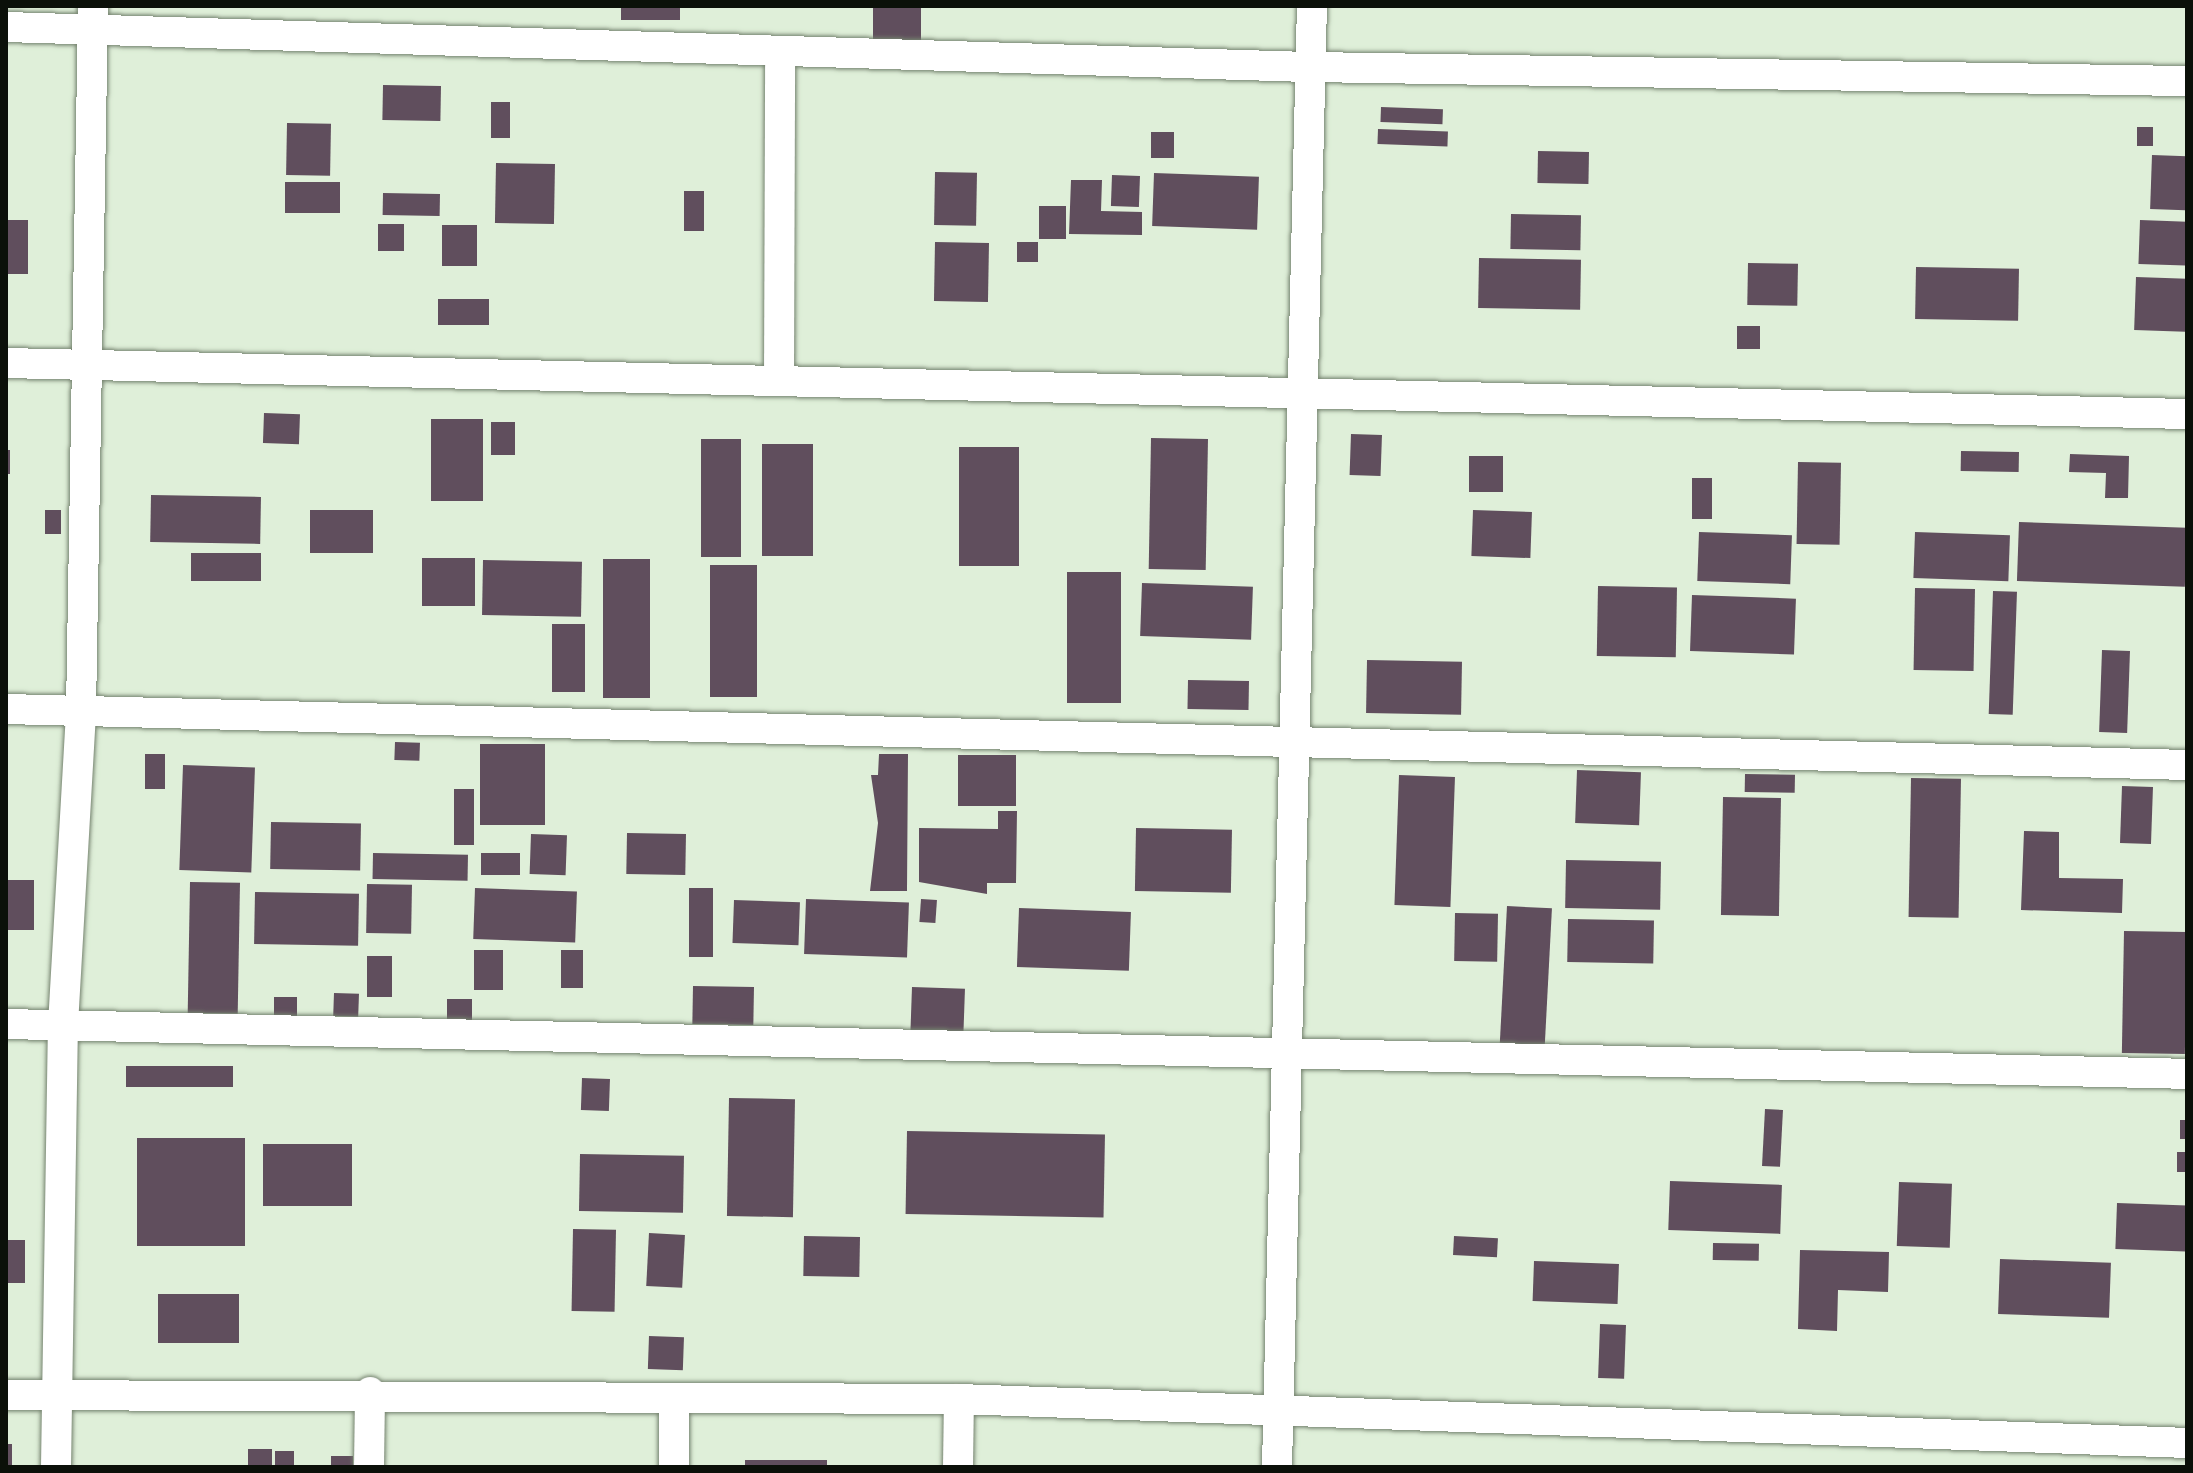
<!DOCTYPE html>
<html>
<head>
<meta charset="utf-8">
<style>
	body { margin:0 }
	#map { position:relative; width:2193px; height:1473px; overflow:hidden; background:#dfefd9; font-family:Montserrat,sans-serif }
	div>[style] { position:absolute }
	.building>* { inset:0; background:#604e5d; transform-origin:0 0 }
	.roads { filter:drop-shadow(0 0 2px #75836f) drop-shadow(0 0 2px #75836f) }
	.minor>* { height:30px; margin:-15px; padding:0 15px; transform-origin:15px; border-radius:15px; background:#fff }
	span { translate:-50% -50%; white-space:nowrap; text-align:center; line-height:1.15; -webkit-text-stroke:8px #dfefd9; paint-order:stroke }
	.frame { position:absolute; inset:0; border:8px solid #0b1009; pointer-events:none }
</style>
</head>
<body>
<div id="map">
	<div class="building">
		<div style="left:621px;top:6px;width:59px;height:14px"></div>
		<div style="left:873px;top:6px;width:48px;height:39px"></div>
		<div style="left:383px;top:85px;width:58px;height:35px;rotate:1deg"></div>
		<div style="left:491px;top:102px;width:19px;height:36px"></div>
		<div style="left:1381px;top:107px;width:62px;height:15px;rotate:2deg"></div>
		<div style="left:287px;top:123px;width:44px;height:52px;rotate:1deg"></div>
		<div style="left:2137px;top:127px;width:16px;height:19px"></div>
		<div style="left:1378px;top:129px;width:70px;height:15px;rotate:2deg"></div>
		<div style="left:1151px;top:132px;width:23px;height:26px"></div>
		<div style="left:1538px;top:151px;width:51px;height:32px;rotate:1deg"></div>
		<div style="left:2152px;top:155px;width:35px;height:54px;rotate:2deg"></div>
		<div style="left:496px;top:163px;width:59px;height:60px;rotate:1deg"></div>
		<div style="left:935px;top:172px;width:42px;height:53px;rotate:1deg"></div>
		<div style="left:1154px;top:173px;width:105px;height:53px;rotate:2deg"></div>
		<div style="left:1112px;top:175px;width:28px;height:31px;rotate:2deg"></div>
		<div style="clip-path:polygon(1071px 180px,1102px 180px,1101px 211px,1142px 212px,1142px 235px,1069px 234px)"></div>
		<div style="left:285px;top:182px;width:55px;height:31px"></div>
		<div style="left:684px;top:191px;width:20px;height:40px"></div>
		<div style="left:383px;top:193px;width:57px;height:22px;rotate:1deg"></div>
		<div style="left:1039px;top:206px;width:27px;height:33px"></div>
		<div style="left:1511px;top:214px;width:70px;height:35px;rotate:1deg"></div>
		<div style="left:6px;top:220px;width:22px;height:54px"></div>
		<div style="left:2140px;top:220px;width:47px;height:44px;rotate:2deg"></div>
		<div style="left:378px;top:224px;width:26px;height:27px"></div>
		<div style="left:442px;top:225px;width:35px;height:41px"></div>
		<div style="left:935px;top:242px;width:54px;height:59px;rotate:1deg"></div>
		<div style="left:1017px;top:242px;width:21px;height:20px"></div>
		<div style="left:1479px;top:258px;width:102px;height:50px;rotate:1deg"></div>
		<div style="left:1748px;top:263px;width:50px;height:42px;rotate:1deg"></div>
		<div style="left:1916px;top:267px;width:103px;height:52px;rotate:1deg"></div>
		<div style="left:2136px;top:277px;width:51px;height:53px;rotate:2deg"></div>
		<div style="left:438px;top:299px;width:51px;height:26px"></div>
		<div style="left:1737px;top:326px;width:23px;height:23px"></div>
		<div style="left:264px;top:413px;width:36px;height:30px;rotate:2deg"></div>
		<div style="left:431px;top:419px;width:52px;height:82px"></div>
		<div style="left:491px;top:422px;width:24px;height:33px"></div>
		<div style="left:1351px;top:434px;width:31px;height:41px;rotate:2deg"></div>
		<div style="left:1151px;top:438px;width:57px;height:131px;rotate:1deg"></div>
		<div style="left:701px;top:439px;width:40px;height:118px"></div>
		<div style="left:762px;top:444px;width:51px;height:112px"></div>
		<div style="left:959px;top:447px;width:60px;height:119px"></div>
		<div style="left:6px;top:450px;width:4px;height:24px"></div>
		<div style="left:1961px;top:451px;width:58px;height:20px;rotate:1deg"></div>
		<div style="clip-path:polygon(2070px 454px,2129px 456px,2128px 498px,2105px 498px,2106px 473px,2069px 472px)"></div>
		<div style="left:1469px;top:456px;width:34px;height:36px"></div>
		<div style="left:1798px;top:462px;width:43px;height:82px;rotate:1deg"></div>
		<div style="left:1692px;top:478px;width:20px;height:41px"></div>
		<div style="left:151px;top:495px;width:110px;height:47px;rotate:1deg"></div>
		<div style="left:45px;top:510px;width:16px;height:24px"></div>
		<div style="left:310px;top:510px;width:63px;height:43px"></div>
		<div style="left:1473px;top:510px;width:59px;height:46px;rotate:2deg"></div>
		<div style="left:2019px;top:522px;width:168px;height:59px;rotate:2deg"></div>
		<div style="left:1699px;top:532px;width:93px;height:49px;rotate:2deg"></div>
		<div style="left:1915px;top:532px;width:95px;height:46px;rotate:2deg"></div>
		<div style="left:191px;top:553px;width:70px;height:28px"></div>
		<div style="left:422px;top:558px;width:53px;height:48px"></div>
		<div style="left:603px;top:559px;width:47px;height:139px"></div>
		<div style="left:483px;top:560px;width:99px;height:55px;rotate:1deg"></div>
		<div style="left:710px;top:565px;width:47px;height:132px"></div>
		<div style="left:1067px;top:572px;width:54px;height:131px"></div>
		<div style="left:1142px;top:583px;width:111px;height:53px;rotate:2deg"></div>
		<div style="left:1598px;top:586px;width:79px;height:70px;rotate:1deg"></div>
		<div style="left:1915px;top:588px;width:60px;height:82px;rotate:1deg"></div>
		<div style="left:1993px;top:591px;width:24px;height:123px;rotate:2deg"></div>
		<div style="left:1692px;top:595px;width:104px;height:56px;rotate:2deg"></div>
		<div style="left:552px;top:624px;width:33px;height:68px"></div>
		<div style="left:2102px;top:650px;width:28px;height:82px;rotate:2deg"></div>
		<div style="left:1367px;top:660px;width:95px;height:53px;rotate:1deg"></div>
		<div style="left:1188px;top:680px;width:61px;height:29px;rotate:1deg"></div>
		<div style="left:395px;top:742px;width:25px;height:18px;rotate:2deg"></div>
		<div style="left:480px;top:744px;width:65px;height:81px"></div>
		<div style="left:145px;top:754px;width:20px;height:35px"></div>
		<div style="clip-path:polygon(879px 754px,908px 754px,907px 891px,870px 891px,878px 823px,871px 775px,878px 775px)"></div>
		<div style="left:958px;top:755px;width:58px;height:51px"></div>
		<div style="left:183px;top:765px;width:72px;height:105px;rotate:2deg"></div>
		<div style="left:1577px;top:770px;width:64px;height:53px;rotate:2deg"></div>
		<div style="left:1745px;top:774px;width:50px;height:18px;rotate:1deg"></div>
		<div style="left:1399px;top:775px;width:56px;height:130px;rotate:2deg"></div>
		<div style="left:1911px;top:778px;width:50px;height:139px;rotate:1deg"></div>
		<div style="left:2122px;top:786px;width:31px;height:57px;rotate:2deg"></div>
		<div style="left:454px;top:789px;width:20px;height:56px"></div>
		<div style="left:1723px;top:797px;width:58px;height:118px;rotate:1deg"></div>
		<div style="clip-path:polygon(998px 811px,1017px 811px,1016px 883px,987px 883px,987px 894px,919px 882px,919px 828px,998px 829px)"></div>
		<div style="left:271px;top:822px;width:90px;height:47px;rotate:1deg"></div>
		<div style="left:1136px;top:828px;width:96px;height:63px;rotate:1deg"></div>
		<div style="clip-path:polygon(2024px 831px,2059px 832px,2059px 878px,2123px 879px,2122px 913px,2021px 910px)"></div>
		<div style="left:627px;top:833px;width:59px;height:41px;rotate:1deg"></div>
		<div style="left:531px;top:834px;width:36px;height:40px;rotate:2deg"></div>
		<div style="left:373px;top:853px;width:95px;height:26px;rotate:1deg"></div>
		<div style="left:481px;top:853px;width:39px;height:22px"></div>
		<div style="left:1566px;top:860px;width:95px;height:48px;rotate:1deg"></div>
		<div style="left:6px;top:880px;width:28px;height:50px"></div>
		<div style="left:190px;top:882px;width:50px;height:131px;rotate:1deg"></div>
		<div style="left:367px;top:884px;width:45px;height:49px;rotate:1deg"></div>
		<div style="left:475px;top:888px;width:102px;height:51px;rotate:2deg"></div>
		<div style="left:689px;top:888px;width:24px;height:69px"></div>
		<div style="left:255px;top:892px;width:104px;height:52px;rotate:1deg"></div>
		<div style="left:806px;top:899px;width:103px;height:55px;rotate:2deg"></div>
		<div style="left:921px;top:899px;width:16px;height:23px;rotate:4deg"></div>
		<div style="left:734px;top:900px;width:66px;height:43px;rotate:2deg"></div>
		<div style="left:1507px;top:906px;width:45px;height:137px;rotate:3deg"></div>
		<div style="left:1019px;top:908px;width:112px;height:59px;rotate:2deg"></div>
		<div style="left:1455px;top:913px;width:43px;height:48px;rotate:1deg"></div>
		<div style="left:1568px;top:919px;width:86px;height:43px;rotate:1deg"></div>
		<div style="left:2124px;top:931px;width:63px;height:122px;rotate:1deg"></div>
		<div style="left:474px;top:950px;width:29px;height:40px"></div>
		<div style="left:561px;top:950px;width:22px;height:38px"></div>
		<div style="left:367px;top:956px;width:25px;height:41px"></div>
		<div style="left:693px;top:986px;width:61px;height:38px;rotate:1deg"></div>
		<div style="left:912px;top:987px;width:53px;height:43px;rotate:2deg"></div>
		<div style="left:334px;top:993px;width:25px;height:23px;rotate:2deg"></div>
		<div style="left:274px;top:997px;width:23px;height:21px"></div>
		<div style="left:447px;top:999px;width:25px;height:22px"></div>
		<div style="left:126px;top:1066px;width:107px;height:21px"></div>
		<div style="left:582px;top:1078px;width:28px;height:32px;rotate:2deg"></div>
		<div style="left:729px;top:1098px;width:66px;height:118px;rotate:1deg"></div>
		<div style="left:1765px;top:1109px;width:18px;height:57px;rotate:3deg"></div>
		<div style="left:2180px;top:1120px;width:7px;height:19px"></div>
		<div style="left:907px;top:1131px;width:198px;height:83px;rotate:1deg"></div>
		<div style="left:137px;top:1138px;width:108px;height:108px"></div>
		<div style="left:263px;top:1144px;width:89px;height:62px"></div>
		<div style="left:2177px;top:1152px;width:10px;height:20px"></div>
		<div style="left:580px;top:1154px;width:104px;height:57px;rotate:1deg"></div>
		<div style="left:1670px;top:1181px;width:112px;height:49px;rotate:2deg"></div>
		<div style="left:1899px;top:1182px;width:53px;height:64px;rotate:2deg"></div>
		<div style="left:2117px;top:1203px;width:70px;height:46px;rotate:2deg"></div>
		<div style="left:573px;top:1229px;width:43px;height:82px;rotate:1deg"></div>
		<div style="left:649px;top:1233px;width:36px;height:53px;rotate:3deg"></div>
		<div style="left:804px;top:1236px;width:56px;height:40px;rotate:1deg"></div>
		<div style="left:1454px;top:1236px;width:44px;height:19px;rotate:3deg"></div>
		<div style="left:7px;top:1240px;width:18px;height:43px"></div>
		<div style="left:1713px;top:1243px;width:46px;height:17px;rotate:1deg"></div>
		<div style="clip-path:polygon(1800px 1250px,1889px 1252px,1888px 1292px,1838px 1290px,1837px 1331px,1798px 1329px)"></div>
		<div style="left:2000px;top:1259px;width:111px;height:55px;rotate:2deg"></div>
		<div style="left:1534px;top:1261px;width:85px;height:40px;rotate:2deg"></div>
		<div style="left:158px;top:1294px;width:81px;height:49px"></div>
		<div style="left:1600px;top:1324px;width:26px;height:54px;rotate:2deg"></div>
		<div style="left:649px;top:1336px;width:35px;height:33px;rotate:2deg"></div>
		<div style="left:6px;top:1444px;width:6px;height:21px"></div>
		<div style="left:248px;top:1449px;width:24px;height:18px"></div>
		<div style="left:275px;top:1451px;width:19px;height:16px"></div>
		<div style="left:331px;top:1456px;width:22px;height:11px"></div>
		<div style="left:745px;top:1460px;width:82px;height:7px"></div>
	</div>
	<div class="roads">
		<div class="minor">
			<div style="left:6px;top:27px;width:1306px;rotate:1.76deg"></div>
			<div style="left:1311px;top:67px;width:876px;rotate:0.92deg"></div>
			<div style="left:6px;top:363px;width:2182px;rotate:1.34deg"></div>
			<div style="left:779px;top:380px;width:328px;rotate:-89.8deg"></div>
			<div style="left:6px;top:709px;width:2182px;rotate:1.47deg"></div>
			<div style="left:6px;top:1024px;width:2182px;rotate:1.31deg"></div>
			<div style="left:6px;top:1395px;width:953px;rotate:0.24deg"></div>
			<div style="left:959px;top:1399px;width:1229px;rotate:2.05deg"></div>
			<div style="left:56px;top:1467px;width:442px;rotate:-89.1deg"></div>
			<div style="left:63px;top:1025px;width:315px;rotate:-86.7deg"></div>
			<div style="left:81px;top:711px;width:705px;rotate:-89.02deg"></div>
			<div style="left:369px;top:1467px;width:75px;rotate:-89.2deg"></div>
			<div style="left:674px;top:1467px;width:69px;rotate:-90deg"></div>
			<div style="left:958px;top:1467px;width:68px;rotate:-89.2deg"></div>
			<div style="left:1277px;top:1467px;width:1461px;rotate:-88.63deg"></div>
		</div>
	</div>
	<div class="frame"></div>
</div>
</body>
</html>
